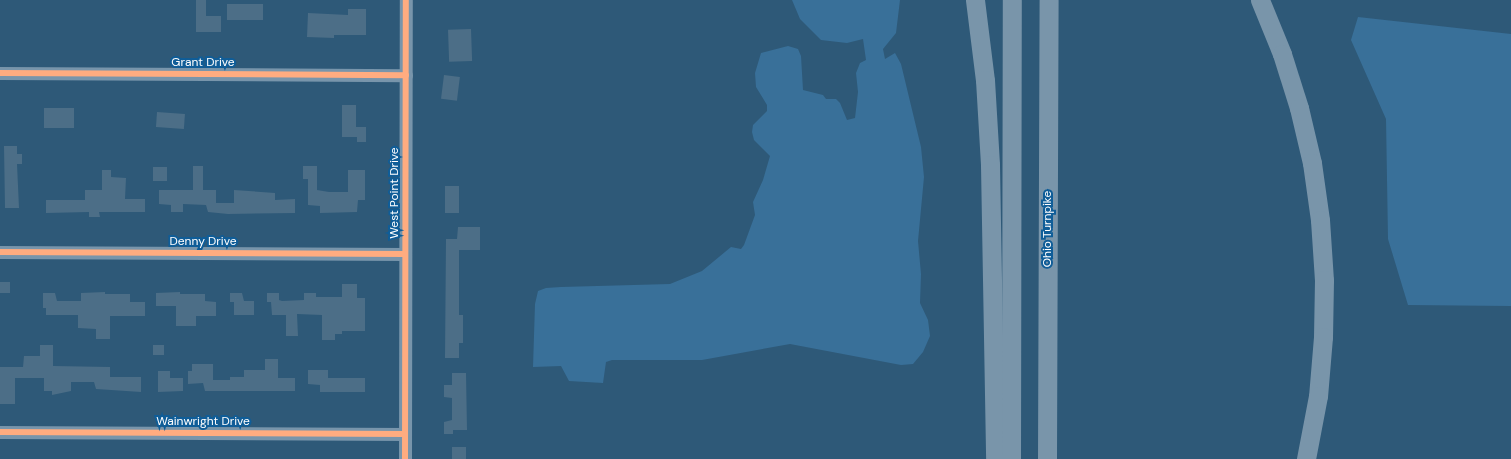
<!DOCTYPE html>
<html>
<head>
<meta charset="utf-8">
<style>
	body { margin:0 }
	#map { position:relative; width:1511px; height:459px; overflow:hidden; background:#2e5978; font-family:"DM Sans",sans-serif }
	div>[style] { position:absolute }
	.water>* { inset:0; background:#397099 }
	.building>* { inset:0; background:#4c6e87; transform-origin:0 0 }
	.minor>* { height:13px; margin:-6.5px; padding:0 6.5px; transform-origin:6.5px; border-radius:6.5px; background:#7895ab }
	.highway>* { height:19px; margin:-9.5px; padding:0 9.5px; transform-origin:9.5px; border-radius:9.5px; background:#7995aa }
	.cycleway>* { height:6px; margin:-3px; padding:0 3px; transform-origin:3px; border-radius:3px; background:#ffac80 }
	span { translate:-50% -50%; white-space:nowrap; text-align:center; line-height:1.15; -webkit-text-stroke:4px #0f5d98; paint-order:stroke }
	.street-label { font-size:12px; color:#fff }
</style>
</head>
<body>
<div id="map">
	<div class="water">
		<div style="clip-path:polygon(792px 0,900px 0,896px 33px,883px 49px,885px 59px,895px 53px,901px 64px,921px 147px,924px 177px,918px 241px,921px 274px,920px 303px,928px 320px,930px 336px,923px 352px,913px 364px,901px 365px,790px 344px,702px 360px,612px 360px,606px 362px,603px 383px,569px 381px,561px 366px,533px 367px,535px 304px,538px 291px,546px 288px,561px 287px,670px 284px,702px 271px,731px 247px,741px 249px,744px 245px,755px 215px,753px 202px,763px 180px,770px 156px,754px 140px,752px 132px,753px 125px,767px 111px,767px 105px,756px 87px,755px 73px,761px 53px,788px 46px,798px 49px,801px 56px,803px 90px,823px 95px,826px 99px,836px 99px,840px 103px,847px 120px,855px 118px,858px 92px,856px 73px,860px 63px,866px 60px,863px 39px,847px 43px,821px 40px,800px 19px)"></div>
		<div style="clip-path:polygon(1358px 17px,1511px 34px,1511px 306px,1408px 305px,1388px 239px,1386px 119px,1351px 40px)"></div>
	</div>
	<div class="building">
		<div style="clip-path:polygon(196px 0,206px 0,206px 16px,221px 16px,221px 32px,196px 32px)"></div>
		<div style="left:263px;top:4px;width:16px;height:36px;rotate:90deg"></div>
		<div style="clip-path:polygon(348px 9px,366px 9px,366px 35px,334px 35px,334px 38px,307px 37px,308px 13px,348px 15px)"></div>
		<div style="left:471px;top:29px;width:32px;height:23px;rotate:88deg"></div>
		<div style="left:444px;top:75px;width:16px;height:24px;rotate:7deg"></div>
		<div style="clip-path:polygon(342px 105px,356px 105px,356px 127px,366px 127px,366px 142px,357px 142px,357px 137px,342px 137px)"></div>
		<div style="left:44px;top:108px;width:30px;height:20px"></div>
		<div style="left:157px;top:112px;width:28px;height:15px;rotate:4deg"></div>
		<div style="clip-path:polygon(4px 146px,17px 146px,17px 154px,22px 154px,22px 164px,17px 164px,19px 208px,5px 208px)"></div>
		<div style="clip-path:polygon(193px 166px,203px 166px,203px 190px,216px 190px,216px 203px,234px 203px,234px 190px,275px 193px,275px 200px,295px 199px,295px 213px,228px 214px,208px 212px,206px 205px,183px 204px,183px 212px,171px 212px,171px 205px,159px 204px,159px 190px,193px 190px)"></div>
		<div style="clip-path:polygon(303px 166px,317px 166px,317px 190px,329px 192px,348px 192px,348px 170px,365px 170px,365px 200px,358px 200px,357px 212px,320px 213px,320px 206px,308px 205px,308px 179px,303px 179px)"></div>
		<div style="left:153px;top:167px;width:14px;height:14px"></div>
		<div style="clip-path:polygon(102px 170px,111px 170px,111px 177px,126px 178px,125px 199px,145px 199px,145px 212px,99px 212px,100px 217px,89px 217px,89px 212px,46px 213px,46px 200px,85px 200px,85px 190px,102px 190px)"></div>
		<div style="left:445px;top:186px;width:14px;height:27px"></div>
		<div style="clip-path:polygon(458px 227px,480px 227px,480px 250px,459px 250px,459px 315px,463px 315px,463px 343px,459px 343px,459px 358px,445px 358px,446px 239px,457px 239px)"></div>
		<div style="left:0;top:282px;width:10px;height:11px"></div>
		<div style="clip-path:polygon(342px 284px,357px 284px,357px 298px,365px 298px,365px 331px,342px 331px,342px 334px,335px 334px,335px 340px,322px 340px,322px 315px,297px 314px,298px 336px,286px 336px,286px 315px,272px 315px,271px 302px,267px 302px,267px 293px,279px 293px,279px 300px,282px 301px,304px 300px,304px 293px,316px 293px,316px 297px,342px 297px)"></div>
		<div style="clip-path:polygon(105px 292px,105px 294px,130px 294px,130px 302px,145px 302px,145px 316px,110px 316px,110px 339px,96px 339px,96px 329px,78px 328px,78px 315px,46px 315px,46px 308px,43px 308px,43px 293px,55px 293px,57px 301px,81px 301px,81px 293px)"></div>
		<div style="clip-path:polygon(180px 292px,180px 294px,205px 294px,205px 301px,216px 302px,216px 316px,196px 316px,196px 326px,176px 326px,176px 306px,156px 306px,156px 293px)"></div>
		<div style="clip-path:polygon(230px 293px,242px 293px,244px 301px,254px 301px,254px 315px,234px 315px,234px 302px,230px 302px)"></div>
		<div style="clip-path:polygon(40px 345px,53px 345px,53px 366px,110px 367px,110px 377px,141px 377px,141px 392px,96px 389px,94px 382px,71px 382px,71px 391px,52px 395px,52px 391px,44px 391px,44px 378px,15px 378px,15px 404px,0 404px,0 367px,23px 367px,24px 356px,40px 356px)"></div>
		<div style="left:153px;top:345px;width:11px;height:10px"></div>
		<div style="clip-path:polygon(265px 359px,278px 359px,278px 378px,295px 378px,295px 391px,205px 391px,203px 383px,188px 384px,188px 371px,192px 371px,192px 364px,213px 364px,213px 380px,230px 380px,230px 377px,244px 377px,244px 370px,265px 370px)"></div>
		<div style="clip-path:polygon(308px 370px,328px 370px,328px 378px,365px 378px,365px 392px,320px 392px,320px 385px,308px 384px)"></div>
		<div style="clip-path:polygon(158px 371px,170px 371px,170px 378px,183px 378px,183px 391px,158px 392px)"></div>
		<div style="clip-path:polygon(452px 373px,466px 373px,467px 430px,453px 430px,453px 434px,444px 434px,444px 422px,452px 420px,452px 398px,444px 397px,444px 385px,452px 385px)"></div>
		<div style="left:452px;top:447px;width:14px;height:12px"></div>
	</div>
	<div class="minor">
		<div style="left:0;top:73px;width:406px;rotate:0.3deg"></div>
		<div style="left:0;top:252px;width:405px;rotate:0.3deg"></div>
		<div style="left:0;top:432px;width:405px;rotate:0.3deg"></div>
		<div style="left:405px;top:459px;width:459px;rotate:-89.9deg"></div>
	</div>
	<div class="highway">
		<div style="left:975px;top:0;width:81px;rotate:82.9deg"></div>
		<div style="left:985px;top:80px;width:85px;rotate:86.6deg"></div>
		<div style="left:990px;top:165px;width:294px;rotate:89deg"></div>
		<div style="left:1260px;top:0;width:58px;rotate:67.8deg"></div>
		<div style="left:1282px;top:54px;width:57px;rotate:72.5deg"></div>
		<div style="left:1299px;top:108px;width:57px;rotate:76.7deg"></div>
		<div style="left:1312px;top:163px;width:58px;rotate:82deg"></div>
		<div style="left:1320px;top:220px;width:60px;rotate:86.2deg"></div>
		<div style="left:1324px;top:280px;width:57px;rotate:91deg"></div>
		<div style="left:1323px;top:337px;width:59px;rotate:94.8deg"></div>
		<div style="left:1318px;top:396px;width:64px;rotate:100.8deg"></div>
		<div style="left:1011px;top:459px;width:459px;rotate:-89.9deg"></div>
		<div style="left:1047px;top:459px;width:459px;rotate:-89.8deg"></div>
	</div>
	<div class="cycleway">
		<div style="left:0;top:73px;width:406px;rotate:0.3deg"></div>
		<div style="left:0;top:252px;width:405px;rotate:0.3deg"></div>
		<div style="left:0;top:432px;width:405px;rotate:0.3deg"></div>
		<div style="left:405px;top:459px;width:459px;rotate:-89.9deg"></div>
	</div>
	<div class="street-label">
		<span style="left:203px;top:63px">Grant Drive</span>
		<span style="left:395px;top:193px;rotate:-90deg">West Point Drive</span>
		<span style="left:1048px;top:229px;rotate:-90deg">Ohio Turnpike</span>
		<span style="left:203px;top:242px">Denny Drive</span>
		<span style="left:203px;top:422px">Wainwright Drive</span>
	</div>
</div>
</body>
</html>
